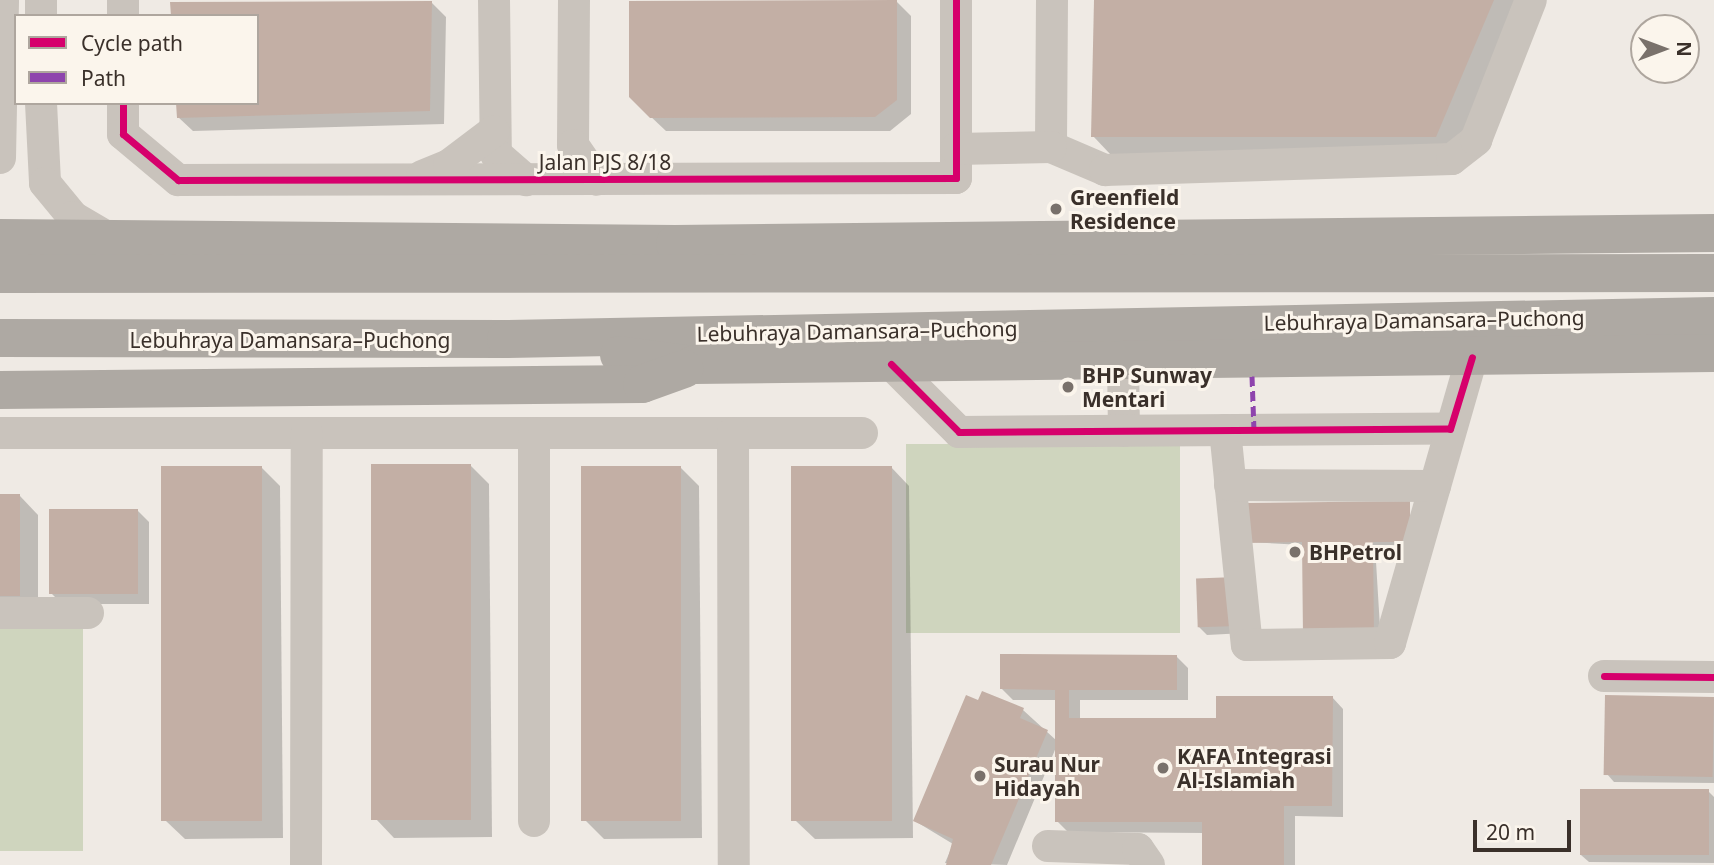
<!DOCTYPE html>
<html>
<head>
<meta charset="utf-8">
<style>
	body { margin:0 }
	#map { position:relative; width:1714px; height:865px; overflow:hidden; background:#efeae4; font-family:"Noto Sans",sans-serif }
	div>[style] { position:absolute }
	.green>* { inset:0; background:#cfd5be; transform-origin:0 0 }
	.shadow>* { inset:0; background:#0003 }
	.building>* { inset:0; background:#c3afa5; transform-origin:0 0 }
	.minor>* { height:32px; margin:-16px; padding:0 16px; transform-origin:16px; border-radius:16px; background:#c9c3bc }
	.highway>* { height:38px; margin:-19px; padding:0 19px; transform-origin:19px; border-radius:19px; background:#aea9a3 }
	.quiet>* { height:5px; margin-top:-2.5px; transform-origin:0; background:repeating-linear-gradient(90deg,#8e44ad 0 10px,transparent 0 15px) }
	.cycleway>* { height:7px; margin:-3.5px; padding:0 3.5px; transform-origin:3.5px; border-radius:3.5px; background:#d6006c }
	.dots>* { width:19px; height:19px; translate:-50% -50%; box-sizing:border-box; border:4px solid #fbf5ec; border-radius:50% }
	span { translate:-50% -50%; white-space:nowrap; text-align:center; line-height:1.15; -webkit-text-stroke:6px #fbf5ec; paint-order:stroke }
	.street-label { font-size:21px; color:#3a302a }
	.poi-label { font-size:21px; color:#3a302a; font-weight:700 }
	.left { translate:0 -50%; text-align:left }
	.legend { position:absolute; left:14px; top:14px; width:245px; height:91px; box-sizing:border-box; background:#fbf5ec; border:2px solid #aea69e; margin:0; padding:9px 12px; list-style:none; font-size:21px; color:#3a302a }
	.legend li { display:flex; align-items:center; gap:14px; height:35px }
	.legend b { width:35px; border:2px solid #aea69e }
	.north { position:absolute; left:1630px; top:14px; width:70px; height:70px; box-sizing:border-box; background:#fbf5ec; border:2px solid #aea69e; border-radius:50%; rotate:90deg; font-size:19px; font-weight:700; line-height:28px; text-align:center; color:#3a302a }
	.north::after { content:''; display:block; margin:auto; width:24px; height:32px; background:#79716b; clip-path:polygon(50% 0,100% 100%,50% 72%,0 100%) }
	.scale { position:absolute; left:1473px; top:820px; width:98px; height:32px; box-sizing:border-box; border:4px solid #3a302a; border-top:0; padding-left:9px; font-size:21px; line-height:24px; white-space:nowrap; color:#3a302a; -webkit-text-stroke:5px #fbf5ec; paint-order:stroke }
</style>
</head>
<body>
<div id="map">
	<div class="green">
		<div style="left:1180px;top:444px;width:189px;height:274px;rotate:90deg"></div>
		<div style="left:83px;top:626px;width:225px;height:83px;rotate:90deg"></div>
	</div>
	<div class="shadow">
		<div style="clip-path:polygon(1096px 0,1521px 0,1454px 155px,1111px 155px,1093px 136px)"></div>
		<div style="clip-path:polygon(897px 2px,911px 16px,911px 114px,890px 131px,666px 131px,630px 97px)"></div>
		<div style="clip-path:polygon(432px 3px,446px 17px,444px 124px,193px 131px,178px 117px,257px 103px)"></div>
		<div style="clip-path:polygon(471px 466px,489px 484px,492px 837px,394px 838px,376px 819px)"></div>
		<div style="clip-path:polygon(261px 467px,280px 486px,283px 838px,185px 839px,166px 821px)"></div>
		<div style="clip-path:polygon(680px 467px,699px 486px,702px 838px,604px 839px,586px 821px)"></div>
		<div style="clip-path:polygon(891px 467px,909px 486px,913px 838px,815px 839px,796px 821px)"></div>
		<div style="clip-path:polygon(0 496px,20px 496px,38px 515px,38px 614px,0 614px)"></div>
		<div style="clip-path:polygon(1409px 503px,1413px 545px,1375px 545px,1381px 644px,1303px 545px,1246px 542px)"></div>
		<div style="clip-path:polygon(138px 511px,149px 522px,149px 604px,62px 604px,51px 593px)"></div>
		<div style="clip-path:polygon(1198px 579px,1245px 633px,1207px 635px,1199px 627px)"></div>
		<div style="clip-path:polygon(1176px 656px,1188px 668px,1188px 700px,1080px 700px,1080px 720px,1218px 720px,1332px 697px,1343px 709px,1343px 817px,1295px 816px,1295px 865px,1204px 865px,1204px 833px,1068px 832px,1057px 821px,1057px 745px,1007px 865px,945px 863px,953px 844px,915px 821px,979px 702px,1023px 710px,1057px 741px,1057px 700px,1013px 700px,1002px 689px)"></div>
		<div style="clip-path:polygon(1714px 698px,1714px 783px,1614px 782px,1607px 774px)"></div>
		<div style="clip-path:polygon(1709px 792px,1714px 797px,1714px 863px,1589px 862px,1581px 855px)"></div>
	</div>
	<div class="building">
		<div style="clip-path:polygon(897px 0,897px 100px,875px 117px,650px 118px,629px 97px,629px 1px)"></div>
		<div style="clip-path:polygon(1094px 0,1494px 0,1436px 137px,1091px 137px)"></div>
		<div style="clip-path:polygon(432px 1px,430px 111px,177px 118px,176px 103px,257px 103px,257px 16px,171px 16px,170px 2px)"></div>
		<div style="left:371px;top:464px;width:100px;height:356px"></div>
		<div style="left:161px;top:466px;width:101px;height:355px"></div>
		<div style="left:581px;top:466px;width:100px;height:355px"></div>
		<div style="left:791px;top:466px;width:101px;height:355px"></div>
		<div style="left:0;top:494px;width:20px;height:102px"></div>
		<div style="clip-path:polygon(1410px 501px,1410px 542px,1373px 542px,1374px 637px,1303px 637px,1302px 542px,1244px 543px,1243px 503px)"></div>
		<div style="left:49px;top:509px;width:89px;height:85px"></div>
		<div style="left:1236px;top:577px;width:49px;height:40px;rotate:88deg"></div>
		<div style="clip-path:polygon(1000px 654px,1177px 655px,1177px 690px,1069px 690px,1069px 718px,1216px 718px,1216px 696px,1333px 696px,1332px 806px,1284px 806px,1284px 865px,1202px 865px,1202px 822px,1055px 822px,1055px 690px,1000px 689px)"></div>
		<div style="clip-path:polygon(982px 691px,1024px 708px,1020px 718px,1048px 730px,991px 865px,946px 865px,953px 839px,913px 821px,966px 695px,978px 700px)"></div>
		<div style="left:1605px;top:695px;width:109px;height:80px;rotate:1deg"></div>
		<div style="left:1580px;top:789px;width:129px;height:66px"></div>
	</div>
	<div class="minor">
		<div style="left:123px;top:0;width:16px;rotate:90deg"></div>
		<div style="left:494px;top:0;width:154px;rotate:89.3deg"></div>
		<div style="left:496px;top:154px;width:40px;rotate:41deg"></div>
		<div style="left:574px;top:0;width:145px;rotate:90.4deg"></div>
		<div style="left:573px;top:145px;width:42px;rotate:55.6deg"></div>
		<div style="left:1052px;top:0;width:147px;rotate:90.4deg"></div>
		<div style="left:1051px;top:147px;width:59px;rotate:23.1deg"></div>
		<div style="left:1105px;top:170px;width:347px;rotate:-1.8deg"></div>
		<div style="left:1452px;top:159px;width:31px;rotate:-38deg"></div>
		<div style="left:1476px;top:140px;width:150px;rotate:-68.6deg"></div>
		<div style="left:41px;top:16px;width:16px;rotate:-90deg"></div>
		<div style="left:41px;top:103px;width:80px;rotate:87.1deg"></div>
		<div style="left:45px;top:183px;width:44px;rotate:50.5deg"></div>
		<div style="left:73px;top:217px;width:42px;rotate:30.3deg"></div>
		<div style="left:123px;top:103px;width:31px;rotate:90deg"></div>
		<div style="left:123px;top:134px;width:72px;rotate:39.9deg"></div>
		<div style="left:178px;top:180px;width:778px;rotate:-0.15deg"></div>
		<div style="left:956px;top:178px;width:178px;rotate:-90deg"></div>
		<div style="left:956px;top:149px;width:95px;rotate:-1.2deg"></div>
		<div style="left:0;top:158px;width:158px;rotate:-88.9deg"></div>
		<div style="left:422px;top:176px;width:29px;rotate:-22deg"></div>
		<div style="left:449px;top:165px;width:56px;rotate:-37.1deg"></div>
		<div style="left:1123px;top:361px;width:70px;rotate:89.2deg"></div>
		<div style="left:891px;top:364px;width:96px;rotate:45deg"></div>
		<div style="left:959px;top:432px;width:491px;rotate:-0.4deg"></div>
		<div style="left:1225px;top:430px;width:216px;rotate:84.2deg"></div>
		<div style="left:1247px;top:645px;width:143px;rotate:-0.8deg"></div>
		<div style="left:1390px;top:643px;width:298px;rotate:-74deg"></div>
		<div style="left:0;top:433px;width:862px"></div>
		<div style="left:534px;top:433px;width:388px;rotate:90deg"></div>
		<div style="left:733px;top:433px;width:432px;rotate:89.9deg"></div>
		<div style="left:1230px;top:485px;width:205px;rotate:0.3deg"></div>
		<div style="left:0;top:613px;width:88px"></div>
		<div style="left:1604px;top:676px;width:110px;rotate:0.5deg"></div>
		<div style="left:1048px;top:846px;width:90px;rotate:1.9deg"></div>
		<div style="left:1138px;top:849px;width:19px;rotate:55deg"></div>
		<div style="left:306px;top:865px;width:432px;rotate:-89.9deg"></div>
	</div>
	<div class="highway">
		<div style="left:0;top:238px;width:675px;rotate:0.51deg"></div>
		<div style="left:675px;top:244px;width:1039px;rotate:-0.61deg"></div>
		<div style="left:0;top:274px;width:1714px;rotate:-0.03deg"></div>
		<div style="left:0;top:338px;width:506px;rotate:0.11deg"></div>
		<div style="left:506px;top:339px;width:1208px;rotate:-1.09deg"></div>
		<div style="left:619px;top:355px;width:75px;rotate:7.7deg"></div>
		<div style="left:693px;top:365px;width:1021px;rotate:-0.67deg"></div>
		<div style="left:0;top:390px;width:642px;rotate:-0.54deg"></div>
		<div style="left:642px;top:384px;width:45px;rotate:-19.7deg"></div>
	</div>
	<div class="quiet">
		<div style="left:1252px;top:376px;width:54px;rotate:87.9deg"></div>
	</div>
	<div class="cycleway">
		<div style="left:123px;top:103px;width:31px;rotate:90deg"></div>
		<div style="left:123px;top:134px;width:72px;rotate:39.9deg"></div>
		<div style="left:178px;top:180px;width:778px;rotate:-0.15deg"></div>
		<div style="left:956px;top:178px;width:178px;rotate:-90deg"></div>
		<div style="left:891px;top:364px;width:96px;rotate:45deg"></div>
		<div style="left:959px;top:432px;width:491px;rotate:-0.4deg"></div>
		<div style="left:1450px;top:429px;width:75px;rotate:-73deg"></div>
		<div style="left:1604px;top:676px;width:110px;rotate:0.5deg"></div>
	</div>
	<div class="dots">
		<div style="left:1056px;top:209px;background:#79716b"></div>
		<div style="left:1068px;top:387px;background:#79716b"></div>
		<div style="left:1295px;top:552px;background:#79716b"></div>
		<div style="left:1163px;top:768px;background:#79716b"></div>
		<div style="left:980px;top:776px;background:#79716b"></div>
	</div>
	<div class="street-label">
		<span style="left:605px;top:162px">Jalan PJS 8/18</span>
		<span style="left:1424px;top:320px;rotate:-1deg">Lebuhraya Damansara–Puchong</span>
		<span style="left:857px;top:331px;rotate:-1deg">Lebuhraya Damansara–Puchong</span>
		<span style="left:290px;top:340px">Lebuhraya Damansara–Puchong</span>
	</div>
	<div class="poi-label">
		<span class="left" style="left:1070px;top:209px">Greenfield<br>Residence</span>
		<span class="left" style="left:1082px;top:387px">BHP Sunway<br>Mentari</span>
		<span class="left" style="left:1309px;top:552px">BHPetrol</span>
		<span class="left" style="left:1177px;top:768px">KAFA Integrasi<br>Al-Islamiah</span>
		<span class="left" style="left:994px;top:776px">Surau Nur<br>Hidayah</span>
	</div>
	<ul class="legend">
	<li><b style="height:9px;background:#d6006c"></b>Cycle path</li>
	<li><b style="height:9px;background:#8e44ad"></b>Path</li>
	</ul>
	<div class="north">N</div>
	<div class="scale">20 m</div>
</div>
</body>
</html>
